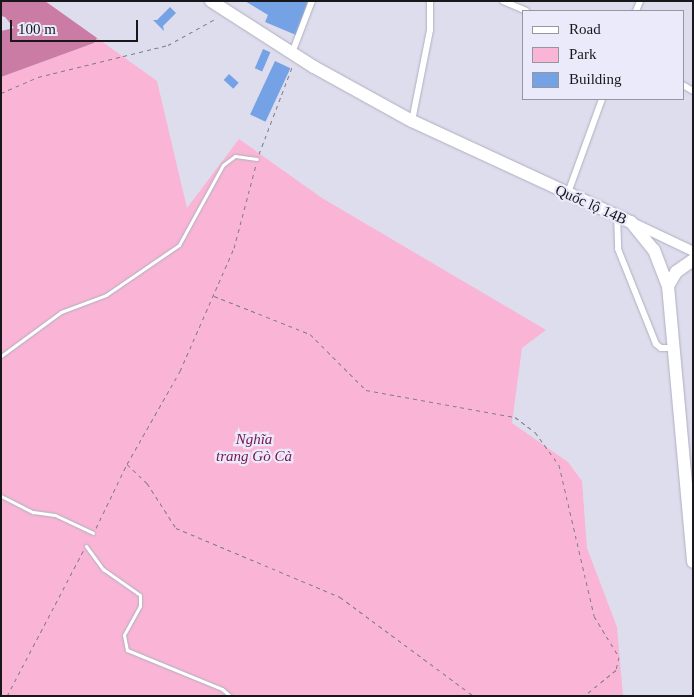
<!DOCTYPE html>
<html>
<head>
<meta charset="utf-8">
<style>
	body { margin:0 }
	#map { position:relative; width:694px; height:697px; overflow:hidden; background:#dedded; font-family:Georgia,serif }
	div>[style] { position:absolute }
	.green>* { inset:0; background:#fab5d6 }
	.forest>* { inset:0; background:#cb7ca4 }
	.building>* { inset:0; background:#75a2e5; transform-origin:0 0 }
	.path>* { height:1px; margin-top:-0.5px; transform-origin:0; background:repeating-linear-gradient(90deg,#7e7d88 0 4px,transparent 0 8px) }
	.roads { filter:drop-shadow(0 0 1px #afaebe) drop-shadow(0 0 1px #afaebe) }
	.lane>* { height:3px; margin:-1.5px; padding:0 1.5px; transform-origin:1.5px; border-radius:1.5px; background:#fff }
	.street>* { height:6px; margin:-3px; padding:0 3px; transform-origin:3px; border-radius:3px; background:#fff }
	.secondary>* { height:9px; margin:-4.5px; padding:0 4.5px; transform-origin:4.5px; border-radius:4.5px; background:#fff }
	.highway>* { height:12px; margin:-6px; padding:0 6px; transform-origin:6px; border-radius:6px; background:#fff }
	span { translate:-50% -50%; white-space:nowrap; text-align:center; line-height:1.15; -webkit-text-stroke:4.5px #ebeafa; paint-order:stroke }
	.street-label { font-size:15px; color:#17171c }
	.park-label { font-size:15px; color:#751550; font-style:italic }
	.frame { position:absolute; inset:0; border:2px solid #17171c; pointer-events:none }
	.legend { position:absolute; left:522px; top:10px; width:162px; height:90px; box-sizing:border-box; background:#ebeafa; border:1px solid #9696a1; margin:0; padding:6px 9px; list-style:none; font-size:15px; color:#17171c }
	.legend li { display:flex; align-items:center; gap:10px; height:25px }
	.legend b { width:25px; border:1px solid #9696a1 }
	.scale { position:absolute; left:10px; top:20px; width:128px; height:22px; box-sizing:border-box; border:2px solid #17171c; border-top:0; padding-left:6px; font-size:15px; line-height:18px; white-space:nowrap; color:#17171c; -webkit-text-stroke:4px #ebeafa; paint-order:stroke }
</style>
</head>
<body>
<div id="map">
	<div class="green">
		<div style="clip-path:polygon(97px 38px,157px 81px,187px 208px,239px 139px,322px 198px,546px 330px,522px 348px,512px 423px,568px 462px,582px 481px,587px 548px,617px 627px,623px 696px,1px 696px,1px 77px,94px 43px)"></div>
	</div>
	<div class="forest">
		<div style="clip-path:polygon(1px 1px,45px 1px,97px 38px,94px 43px,1px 77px,1px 31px,14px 28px,5px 17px,1px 16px)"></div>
	</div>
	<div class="building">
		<div style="clip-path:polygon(245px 1px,308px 1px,296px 35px,265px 22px,268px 15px)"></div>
		<div style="clip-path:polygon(170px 7px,176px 13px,163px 26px,164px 31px,153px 20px,157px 20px)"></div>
		<div style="left:263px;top:49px;width:8px;height:21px;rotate:23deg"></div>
		<div style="left:275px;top:61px;width:17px;height:59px;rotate:25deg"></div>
		<div style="left:229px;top:74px;width:13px;height:8px;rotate:42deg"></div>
	</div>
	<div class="path">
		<div style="left:1px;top:93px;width:40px;rotate:-23.4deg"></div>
		<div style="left:38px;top:77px;width:134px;rotate:-13.8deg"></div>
		<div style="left:168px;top:45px;width:56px;rotate:-28.9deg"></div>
		<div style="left:259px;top:154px;width:93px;rotate:-69.2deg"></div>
		<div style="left:214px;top:296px;width:103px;rotate:21.6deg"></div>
		<div style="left:310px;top:334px;width:79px;rotate:45deg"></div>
		<div style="left:366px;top:390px;width:151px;rotate:10.3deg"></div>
		<div style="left:515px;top:417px;width:25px;rotate:37deg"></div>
		<div style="left:535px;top:432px;width:41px;rotate:54deg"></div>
		<div style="left:559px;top:465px;width:155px;rotate:76.9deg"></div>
		<div style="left:594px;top:616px;width:48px;rotate:58.6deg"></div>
		<div style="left:619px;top:657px;width:13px;rotate:103deg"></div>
		<div style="left:616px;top:670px;width:41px;rotate:140.9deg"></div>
		<div style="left:127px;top:464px;width:28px;rotate:44deg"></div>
		<div style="left:147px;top:483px;width:54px;rotate:57.2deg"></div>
		<div style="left:176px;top:528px;width:178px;rotate:22.8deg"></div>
		<div style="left:340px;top:597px;width:167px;rotate:36.5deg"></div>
		<div style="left:96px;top:528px;width:71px;rotate:-64.2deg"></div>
		<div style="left:127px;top:464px;width:107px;rotate:-60.3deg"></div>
		<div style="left:180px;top:371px;width:134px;rotate:-66.3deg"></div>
		<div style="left:234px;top:248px;width:86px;rotate:-75.2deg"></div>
		<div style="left:7px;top:696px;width:164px;rotate:-62.3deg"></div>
	</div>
	<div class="roads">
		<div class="lane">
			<div style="left:1px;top:356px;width:74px;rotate:-36.3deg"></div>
			<div style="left:61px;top:312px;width:48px;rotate:-20.7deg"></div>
			<div style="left:106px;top:295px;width:88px;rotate:-34.4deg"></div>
			<div style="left:179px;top:245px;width:91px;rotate:-61.2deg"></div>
			<div style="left:223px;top:165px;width:15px;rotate:-37deg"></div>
			<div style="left:235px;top:156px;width:22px;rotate:8deg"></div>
			<div style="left:1px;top:496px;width:36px;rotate:27deg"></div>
			<div style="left:33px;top:512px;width:22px;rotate:8deg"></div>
			<div style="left:55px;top:515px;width:42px;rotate:25.3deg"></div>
			<div style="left:86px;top:546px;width:29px;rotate:54deg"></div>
			<div style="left:103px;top:569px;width:45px;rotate:35.1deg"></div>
			<div style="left:140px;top:595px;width:11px;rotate:90deg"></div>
			<div style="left:140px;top:606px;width:33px;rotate:119deg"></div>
			<div style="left:124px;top:635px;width:15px;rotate:79deg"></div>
			<div style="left:127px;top:650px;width:103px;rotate:22.3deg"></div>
			<div style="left:222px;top:689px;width:11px;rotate:41deg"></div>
		</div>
		<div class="street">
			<div style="left:503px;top:1px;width:25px;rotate:23deg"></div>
			<div style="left:636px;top:11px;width:11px;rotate:-68deg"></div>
			<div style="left:292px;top:53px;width:56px;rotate:-69deg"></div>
			<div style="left:683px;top:85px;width:12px;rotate:31deg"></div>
			<div style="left:412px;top:121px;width:93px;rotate:-78.8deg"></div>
			<div style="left:430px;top:30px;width:29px;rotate:-90deg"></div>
			<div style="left:568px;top:193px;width:100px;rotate:-70.1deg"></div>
			<div style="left:617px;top:215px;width:34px;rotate:88deg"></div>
			<div style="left:618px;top:249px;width:102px;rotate:68.2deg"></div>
			<div style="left:656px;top:344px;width:6px;rotate:39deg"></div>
			<div style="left:661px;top:348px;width:13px"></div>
		</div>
		<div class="secondary">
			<div style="left:634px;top:223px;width:65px;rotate:25.4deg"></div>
		</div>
		<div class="highway">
			<div style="left:211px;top:1px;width:122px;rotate:32.7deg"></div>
			<div style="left:314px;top:67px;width:112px;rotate:28.9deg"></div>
			<div style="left:412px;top:121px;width:241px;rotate:24.8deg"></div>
			<div style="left:631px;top:222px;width:36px;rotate:51deg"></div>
			<div style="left:654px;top:250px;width:39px;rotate:69deg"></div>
			<div style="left:668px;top:286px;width:277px;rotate:84.8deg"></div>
			<div style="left:668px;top:286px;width:16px;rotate:-60deg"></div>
			<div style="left:676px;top:272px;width:21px;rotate:-35deg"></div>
		</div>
	</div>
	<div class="street-label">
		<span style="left:591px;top:205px;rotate:24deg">Quốc lộ 14B</span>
	</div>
	<div class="park-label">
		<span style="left:254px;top:448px">Nghĩa<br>trang Gò Cà</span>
	</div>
	<div class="frame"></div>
	<ul class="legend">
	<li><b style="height:6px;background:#fff"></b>Road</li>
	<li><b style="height:14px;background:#fab5d6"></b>Park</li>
	<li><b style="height:14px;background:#75a2e5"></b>Building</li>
	</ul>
	<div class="scale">100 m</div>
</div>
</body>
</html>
